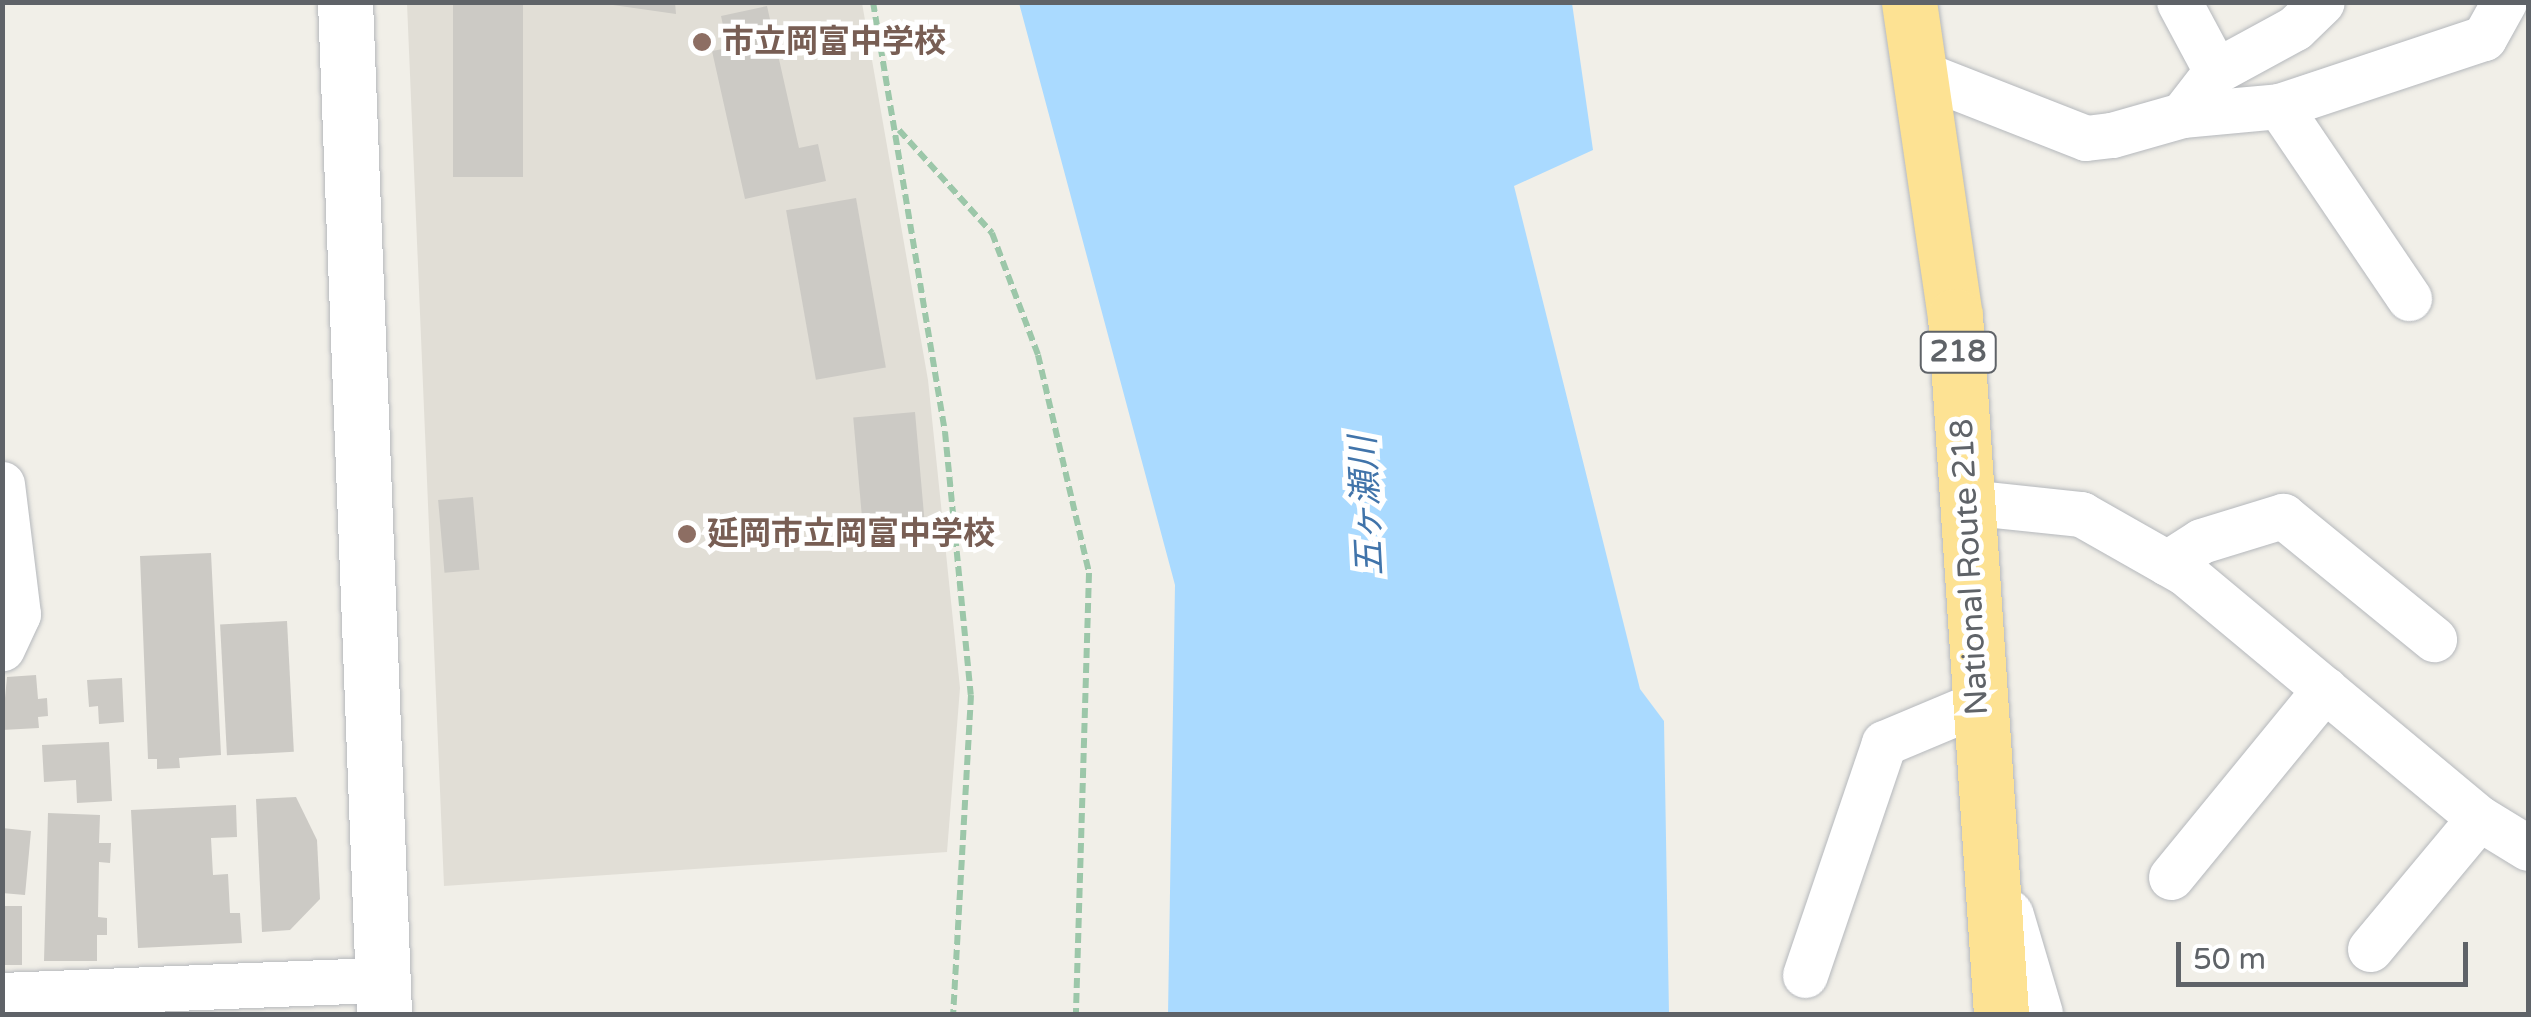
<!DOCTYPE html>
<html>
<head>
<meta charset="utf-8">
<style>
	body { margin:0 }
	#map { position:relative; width:2531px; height:1017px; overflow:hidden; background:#f1efe8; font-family:"Varela Round","Noto Sans JP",sans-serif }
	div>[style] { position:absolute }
	.education>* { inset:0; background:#e1ded6 }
	.water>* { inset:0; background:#aadaff }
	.building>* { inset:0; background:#cccac5; transform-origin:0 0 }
	.path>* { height:6px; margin-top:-3px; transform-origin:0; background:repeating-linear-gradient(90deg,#9cc7a9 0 10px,transparent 0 15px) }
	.roads { filter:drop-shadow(0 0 2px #b5b8bc) drop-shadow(0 0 2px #b5b8bc) }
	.street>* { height:45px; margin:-22.5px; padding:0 22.5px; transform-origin:22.5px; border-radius:22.5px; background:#fff }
	.secondary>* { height:55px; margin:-27.5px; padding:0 27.5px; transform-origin:27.5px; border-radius:27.5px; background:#fff }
	.highway>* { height:55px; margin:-27.5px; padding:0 27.5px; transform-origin:27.5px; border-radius:27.5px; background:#fde293 }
	.dots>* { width:28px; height:28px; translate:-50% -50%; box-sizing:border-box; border:5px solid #fff; border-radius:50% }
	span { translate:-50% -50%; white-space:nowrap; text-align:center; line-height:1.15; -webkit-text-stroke:10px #fff; paint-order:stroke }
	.shield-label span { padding:2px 8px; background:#fff; border:2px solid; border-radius:8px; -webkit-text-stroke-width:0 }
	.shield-label { font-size:30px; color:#5f6368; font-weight:700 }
	.education-label { font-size:32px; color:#785e54; font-weight:700 }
	.left { translate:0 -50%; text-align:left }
	.street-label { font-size:32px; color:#5f6368 }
	.water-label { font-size:35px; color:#4174aa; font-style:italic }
	.frame { position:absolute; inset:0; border:5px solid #5f6368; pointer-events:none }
	.scale { position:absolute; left:2176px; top:942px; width:292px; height:45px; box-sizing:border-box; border:5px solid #5f6368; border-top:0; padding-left:12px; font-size:30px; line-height:35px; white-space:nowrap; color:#5f6368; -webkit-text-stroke:8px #fff; paint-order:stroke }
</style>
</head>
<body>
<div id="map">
	<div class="education">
		<div style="clip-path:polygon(407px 3px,862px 3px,928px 380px,960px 688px,947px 852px,444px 886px)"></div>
	</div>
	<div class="water">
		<div style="clip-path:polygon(1019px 3px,1572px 3px,1593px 150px,1514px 186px,1640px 689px,1664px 721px,1669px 1014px,1168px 1014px,1175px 585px)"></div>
	</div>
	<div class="building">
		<div style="left:453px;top:2px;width:70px;height:175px"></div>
		<div style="clip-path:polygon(675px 2px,676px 14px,613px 5px,613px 2px)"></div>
		<div style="clip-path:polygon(767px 6px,799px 148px,818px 144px,826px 181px,745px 199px,712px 51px,728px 48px,721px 16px)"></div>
		<div style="left:856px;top:198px;width:172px;height:71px;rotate:80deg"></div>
		<div style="left:915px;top:412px;width:118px;height:62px;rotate:85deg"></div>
		<div style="left:473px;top:497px;width:73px;height:35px;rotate:85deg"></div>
		<div style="clip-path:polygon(211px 553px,221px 755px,179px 758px,180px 768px,157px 769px,157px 759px,148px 759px,140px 556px)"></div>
		<div style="left:287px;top:621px;width:131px;height:67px;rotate:87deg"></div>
		<div style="clip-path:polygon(36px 675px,38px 699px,47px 698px,48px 716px,38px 717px,39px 728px,2px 730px,7px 677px)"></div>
		<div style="clip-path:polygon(122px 678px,124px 722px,99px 724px,98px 706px,89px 707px,87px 680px)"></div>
		<div style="clip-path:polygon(109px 742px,112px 801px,77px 803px,76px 780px,44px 782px,42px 745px)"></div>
		<div style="clip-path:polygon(296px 797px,317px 840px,320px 899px,290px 930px,262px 932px,256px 799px)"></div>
		<div style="clip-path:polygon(236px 805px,237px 837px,211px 838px,213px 875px,228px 874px,230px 913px,240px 913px,242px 943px,138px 948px,131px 810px)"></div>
		<div style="clip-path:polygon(48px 813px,100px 815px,99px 843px,111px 843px,110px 863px,99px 862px,98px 917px,107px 918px,107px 935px,97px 935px,97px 961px,44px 961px)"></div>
		<div style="clip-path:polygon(2px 828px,31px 831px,25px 895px,2px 893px)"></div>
		<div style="left:2px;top:906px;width:20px;height:59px"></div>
	</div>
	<div class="path">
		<div style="left:873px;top:2px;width:436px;rotate:80.5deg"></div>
		<div style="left:945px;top:432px;width:264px;rotate:84.4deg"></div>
		<div style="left:971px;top:695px;width:320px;rotate:93.2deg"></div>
		<div style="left:899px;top:130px;width:139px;rotate:47.9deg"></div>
		<div style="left:992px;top:233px;width:130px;rotate:69.3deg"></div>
		<div style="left:1038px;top:355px;width:224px;rotate:76.8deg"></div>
		<div style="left:1089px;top:573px;width:441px;rotate:91.7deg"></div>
	</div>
	<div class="roads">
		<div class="street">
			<div style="left:2216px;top:71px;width:90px;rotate:-28.6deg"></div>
			<div style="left:2295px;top:28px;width:37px;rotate:-44deg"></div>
			<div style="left:1920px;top:73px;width:178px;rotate:21.4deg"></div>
			<div style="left:2086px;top:138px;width:26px;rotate:-7deg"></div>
			<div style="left:2112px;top:135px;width:73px;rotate:-15.9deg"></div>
			<div style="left:2182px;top:115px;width:56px;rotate:-52.3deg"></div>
			<div style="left:2216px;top:71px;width:78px;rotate:-118.2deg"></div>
			<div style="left:2279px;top:106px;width:232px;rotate:55.9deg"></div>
			<div style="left:2182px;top:115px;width:97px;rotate:-5.3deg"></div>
			<div style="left:2279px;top:106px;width:216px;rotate:-18.4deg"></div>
			<div style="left:2484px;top:38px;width:41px;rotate:-60.9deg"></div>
			<div style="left:2px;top:484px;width:131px;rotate:83deg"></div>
			<div style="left:18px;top:614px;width:38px;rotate:115deg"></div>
			<div style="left:1967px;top:502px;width:115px;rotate:6deg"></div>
			<div style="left:2081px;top:514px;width:120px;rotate:29.6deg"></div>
			<div style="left:2185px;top:573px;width:383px;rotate:39.8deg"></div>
			<div style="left:2479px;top:818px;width:57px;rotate:31.5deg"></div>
			<div style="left:2167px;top:563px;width:40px;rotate:-32.9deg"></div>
			<div style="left:2201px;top:541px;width:86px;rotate:-17deg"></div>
			<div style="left:2283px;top:516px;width:195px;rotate:39.2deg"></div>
			<div style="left:2171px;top:877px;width:243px;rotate:-50.7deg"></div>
			<div style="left:2370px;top:949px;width:170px;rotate:-50.2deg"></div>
			<div style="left:1805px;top:975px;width:245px;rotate:-71.2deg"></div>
			<div style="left:1884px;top:743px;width:101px;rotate:-22.8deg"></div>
			<div style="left:2px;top:995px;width:381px;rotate:-2.3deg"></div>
		</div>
		<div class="secondary">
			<div style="left:345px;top:2px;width:1013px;rotate:87.79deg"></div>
			<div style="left:2006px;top:916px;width:102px;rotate:73.5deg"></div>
		</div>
		<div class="highway">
			<div style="left:1909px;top:2px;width:317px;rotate:81.7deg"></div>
			<div style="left:1955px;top:316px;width:700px;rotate:86.23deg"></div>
		</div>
	</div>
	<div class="dots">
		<div style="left:702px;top:42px;background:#8d6e63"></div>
		<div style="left:687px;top:534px;background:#8d6e63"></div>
	</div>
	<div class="shield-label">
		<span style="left:1958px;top:352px">218</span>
	</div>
	<div class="education-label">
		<span class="left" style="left:722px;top:42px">市立岡富中学校</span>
		<span class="left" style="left:707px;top:534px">延岡市立岡富中学校</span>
	</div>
	<div class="street-label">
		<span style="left:1970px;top:567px;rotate:-93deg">National Route 218</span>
	</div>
	<div class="water-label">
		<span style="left:1367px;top:506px;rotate:-93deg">五ヶ瀬川</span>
	</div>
	<div class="frame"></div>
	<div class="scale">50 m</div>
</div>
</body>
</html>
